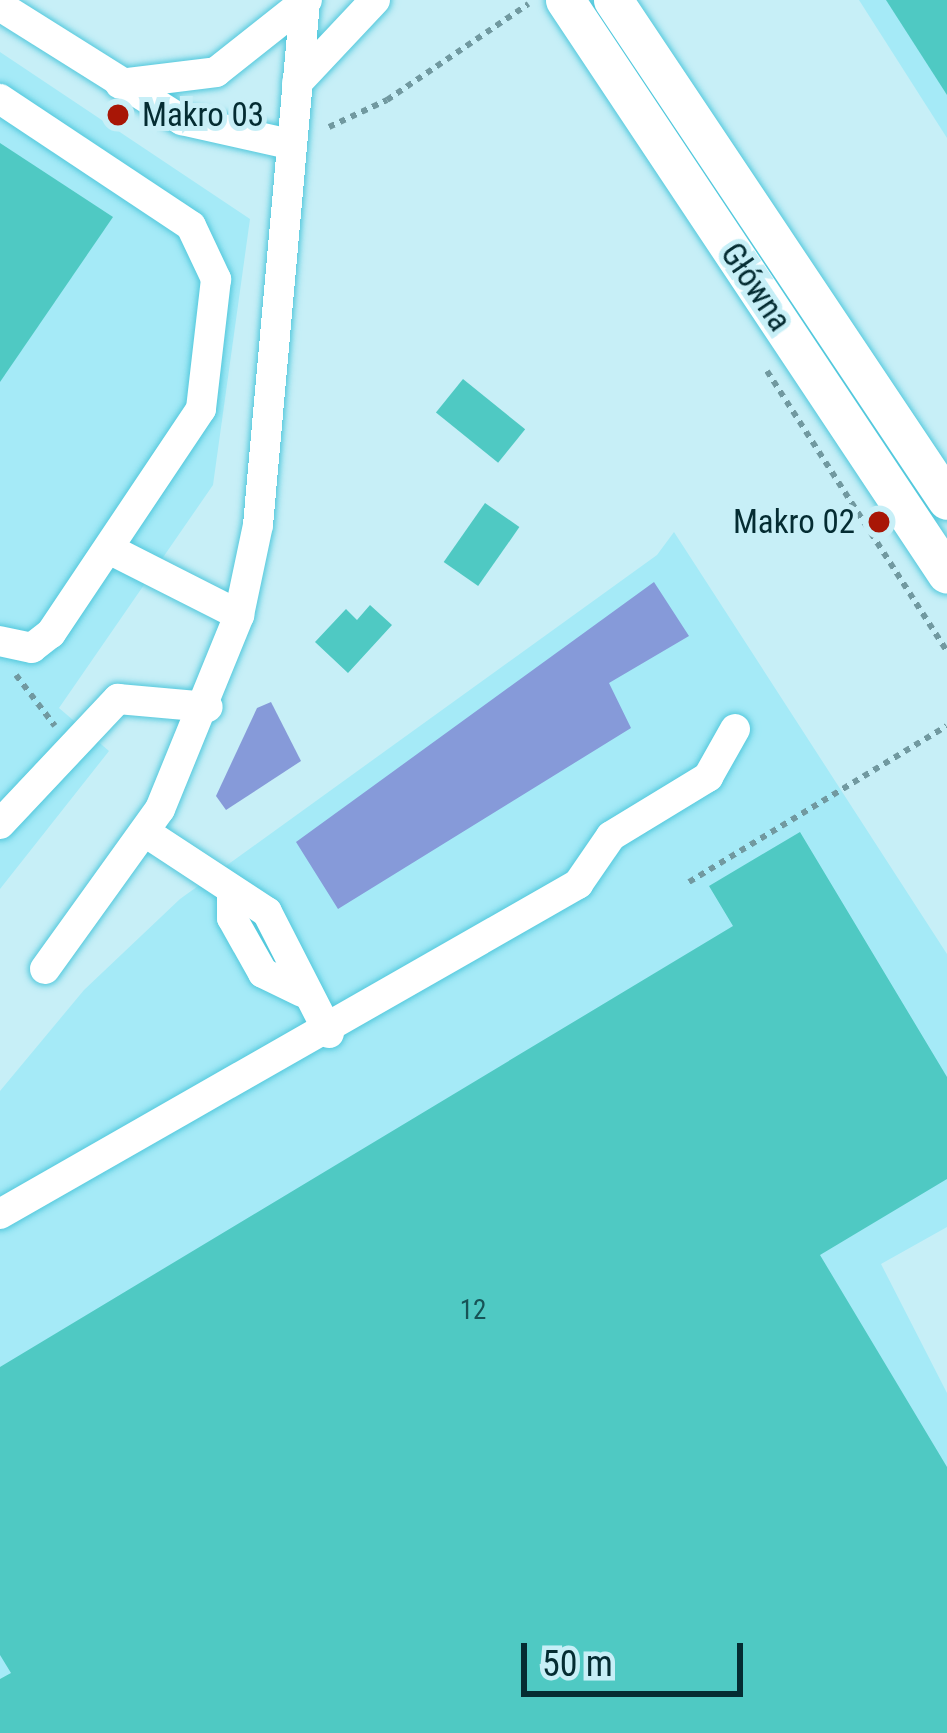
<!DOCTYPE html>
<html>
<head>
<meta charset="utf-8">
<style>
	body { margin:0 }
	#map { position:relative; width:947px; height:1733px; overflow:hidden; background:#c7eff7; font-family:"Roboto Condensed",sans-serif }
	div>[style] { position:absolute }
	.built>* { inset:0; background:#a5eaf7 }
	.water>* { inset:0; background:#869ad9 }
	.building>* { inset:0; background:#4fc9c3; transform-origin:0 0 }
	.path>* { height:6px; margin-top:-3px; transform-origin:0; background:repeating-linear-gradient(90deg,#7199a0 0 6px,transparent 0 12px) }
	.roads { filter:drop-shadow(0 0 3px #52c8dc) drop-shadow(0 0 3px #52c8dc) }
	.minor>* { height:30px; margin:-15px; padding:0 15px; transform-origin:15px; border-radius:15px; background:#fff }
	.major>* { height:39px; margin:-19.5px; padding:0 19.5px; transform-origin:19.5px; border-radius:19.5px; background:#fff }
	.dots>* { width:33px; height:33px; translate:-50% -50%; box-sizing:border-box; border:6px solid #c7eff7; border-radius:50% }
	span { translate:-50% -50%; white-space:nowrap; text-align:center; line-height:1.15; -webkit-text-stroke:10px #c7eff7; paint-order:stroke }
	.number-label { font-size:27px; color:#175356 }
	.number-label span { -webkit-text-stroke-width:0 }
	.poi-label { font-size:33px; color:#042c32 }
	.left { translate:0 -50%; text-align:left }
	.right { translate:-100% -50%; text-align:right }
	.street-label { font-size:33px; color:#042c32 }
	.scale { position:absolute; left:521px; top:1643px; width:222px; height:54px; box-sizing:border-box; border:6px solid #042c32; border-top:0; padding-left:15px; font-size:36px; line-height:42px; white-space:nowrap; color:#042c32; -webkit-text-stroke:9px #c7eff7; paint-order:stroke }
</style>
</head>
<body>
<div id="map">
	<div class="built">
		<div style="clip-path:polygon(859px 0,947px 0,947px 138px)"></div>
		<div style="clip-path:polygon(0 52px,250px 219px,213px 485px,59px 708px,109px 751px,0 889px)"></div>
		<div style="clip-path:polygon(674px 532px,947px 954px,947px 1227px,881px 1264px,947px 1393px,947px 1733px,0 1733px,0 1091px,84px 990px,180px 899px,657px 555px)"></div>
	</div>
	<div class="water">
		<div style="clip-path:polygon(654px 582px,689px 636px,609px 683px,631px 728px,338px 909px,296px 842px)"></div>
		<div style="clip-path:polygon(271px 702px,301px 761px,226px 810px,216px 796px,257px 708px)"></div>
	</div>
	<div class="building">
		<div style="clip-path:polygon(886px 0,947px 0,947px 95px)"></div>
		<div style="clip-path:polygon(0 143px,113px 217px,0 382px)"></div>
		<div style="left:463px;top:379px;width:80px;height:43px;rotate:39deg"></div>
		<div style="left:485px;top:503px;width:42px;height:72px;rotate:35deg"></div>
		<div style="clip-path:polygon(370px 605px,392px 625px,348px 673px,315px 642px,346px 609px,357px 620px)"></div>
		<div style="clip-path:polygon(800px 832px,947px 1077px,947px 1179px,820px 1255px,947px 1467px,947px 1733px,0 1733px,0 1679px,11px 1673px,0 1655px,0 1367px,733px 926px,709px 886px)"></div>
	</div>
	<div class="path">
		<div style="left:329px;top:127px;width:64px;rotate:-25deg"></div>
		<div style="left:387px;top:100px;width:171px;rotate:-34.2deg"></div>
		<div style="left:767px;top:371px;width:333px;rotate:57.3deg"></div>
		<div style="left:16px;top:675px;width:64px;rotate:52.6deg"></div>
		<div style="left:689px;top:882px;width:301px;rotate:-31.2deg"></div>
	</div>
	<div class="roads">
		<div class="minor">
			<div style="left:0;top:6px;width:215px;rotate:32.1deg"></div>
			<div style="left:182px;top:120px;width:110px;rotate:12.6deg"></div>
			<div style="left:297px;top:83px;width:114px;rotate:-46.8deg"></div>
			<div style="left:120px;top:84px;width:97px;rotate:-7.1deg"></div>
			<div style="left:216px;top:72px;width:116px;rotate:-38.4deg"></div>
			<div style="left:0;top:99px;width:229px;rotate:33.6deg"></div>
			<div style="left:191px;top:226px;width:59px;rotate:64.7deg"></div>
			<div style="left:216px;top:279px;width:131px;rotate:96.6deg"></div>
			<div style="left:201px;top:409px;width:270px;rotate:123.8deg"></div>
			<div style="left:51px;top:633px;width:24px;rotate:142deg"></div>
			<div style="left:32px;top:648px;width:33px;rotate:-168deg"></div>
			<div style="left:111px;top:550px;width:144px;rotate:26.9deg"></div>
			<div style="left:0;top:824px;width:172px;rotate:-46.7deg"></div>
			<div style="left:118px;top:699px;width:90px;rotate:5.1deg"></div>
			<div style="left:145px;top:832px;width:146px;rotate:33.3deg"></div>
			<div style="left:267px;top:912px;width:136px;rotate:62.9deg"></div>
			<div style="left:232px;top:892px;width:26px;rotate:90deg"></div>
			<div style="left:232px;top:918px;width:63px;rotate:60.6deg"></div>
			<div style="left:263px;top:973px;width:43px;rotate:26deg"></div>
			<div style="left:45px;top:969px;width:197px;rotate:-54.3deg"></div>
			<div style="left:160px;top:809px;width:209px;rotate:-67.8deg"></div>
			<div style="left:239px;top:615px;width:92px;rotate:-78.1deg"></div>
			<div style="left:258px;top:525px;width:526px;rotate:-84.87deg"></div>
			<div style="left:0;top:1214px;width:666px;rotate:-29.72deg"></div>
			<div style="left:578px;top:884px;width:58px;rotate:-55.5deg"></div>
			<div style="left:611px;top:836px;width:114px;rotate:-31.3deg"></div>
			<div style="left:708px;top:777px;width:55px;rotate:-60.6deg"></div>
		</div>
		<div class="major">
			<div style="left:565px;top:0;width:689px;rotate:56.36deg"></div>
			<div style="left:613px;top:0;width:601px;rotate:56.26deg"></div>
		</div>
	</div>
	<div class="dots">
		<div style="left:118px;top:115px;background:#a81606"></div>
		<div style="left:879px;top:522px;background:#a81606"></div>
	</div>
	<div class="number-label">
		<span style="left:473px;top:1311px">12</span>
	</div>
	<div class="poi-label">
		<span class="left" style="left:142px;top:115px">Makro 03</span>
		<span class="right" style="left:855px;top:522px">Makro 02</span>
	</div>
	<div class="street-label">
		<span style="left:756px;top:287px;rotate:56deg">Główna</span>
	</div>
	<div class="scale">50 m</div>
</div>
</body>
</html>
